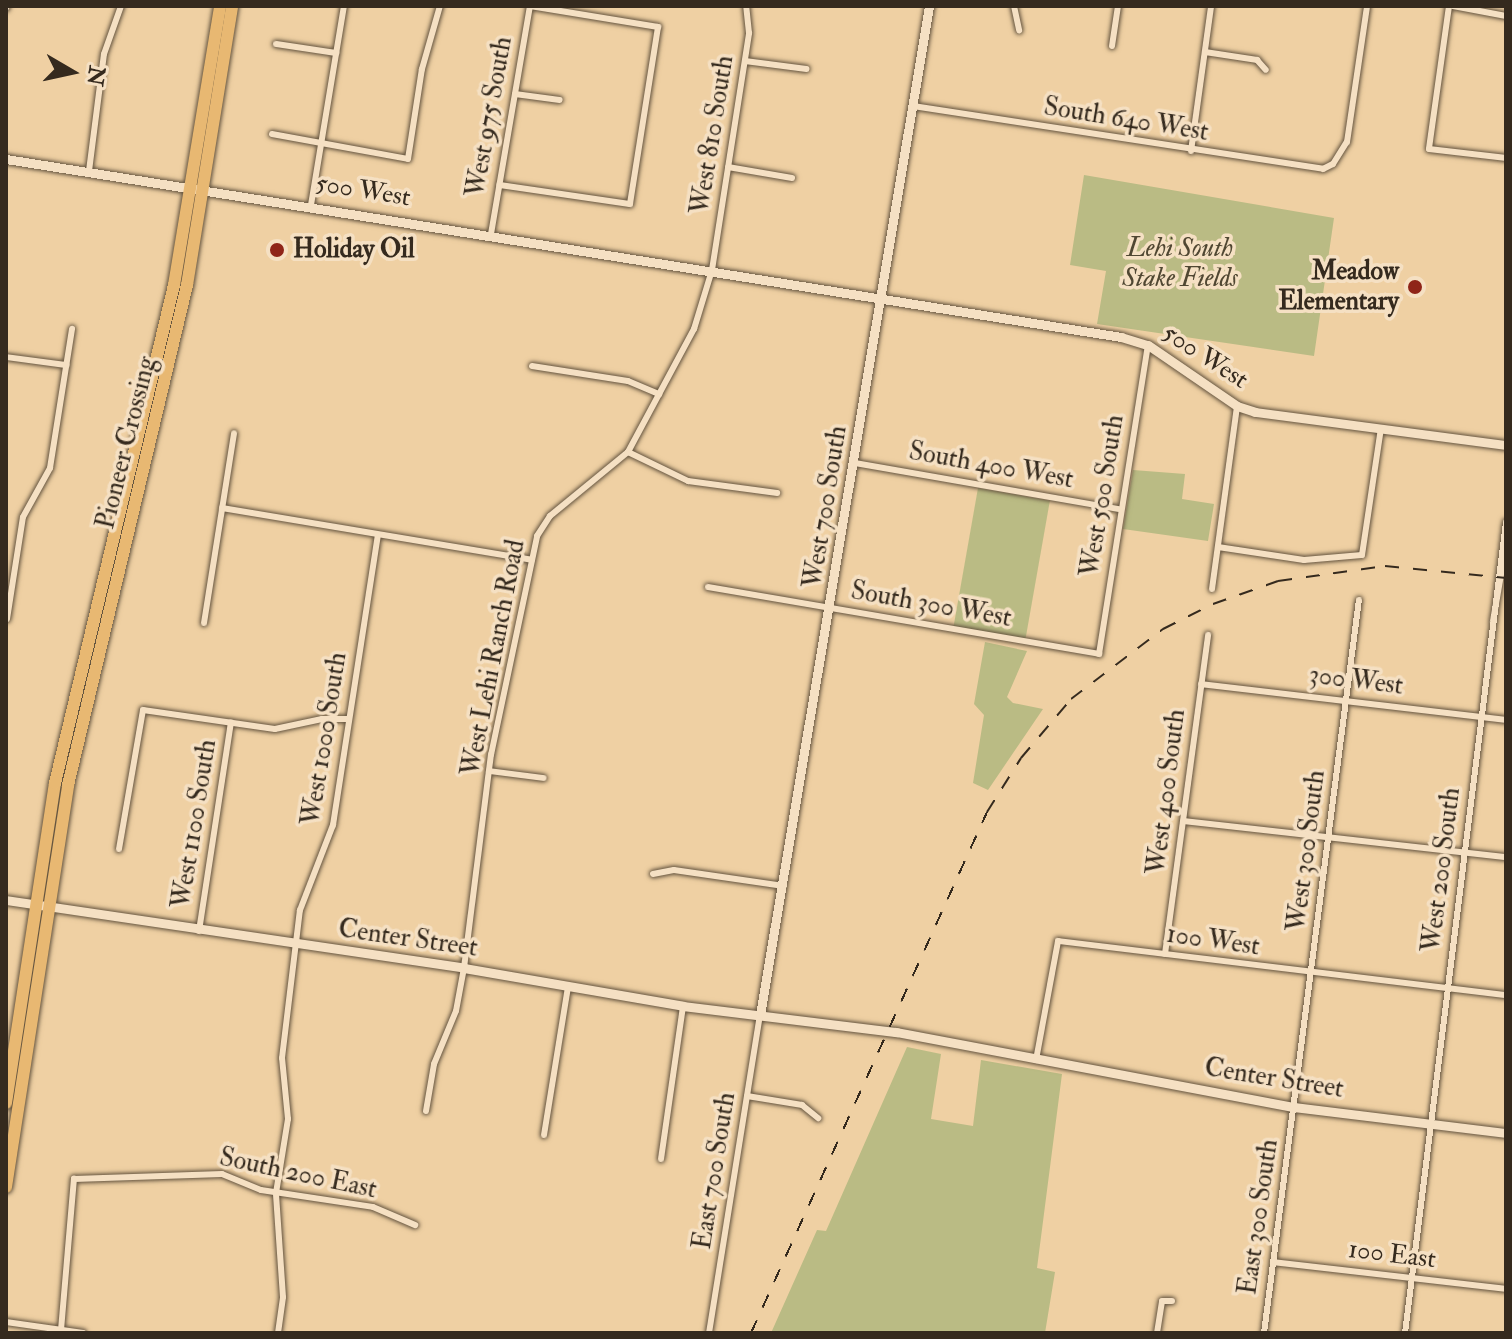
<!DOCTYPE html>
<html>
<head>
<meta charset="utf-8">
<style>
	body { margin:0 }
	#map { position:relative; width:1512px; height:1339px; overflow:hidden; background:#efd0a3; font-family:"IM FELL Double Pica",serif }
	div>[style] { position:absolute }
	.green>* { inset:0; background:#babb84; transform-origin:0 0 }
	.roads { filter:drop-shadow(0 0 2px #64543f) drop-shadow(0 0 2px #64543f) }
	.street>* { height:6px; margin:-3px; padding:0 3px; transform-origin:3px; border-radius:3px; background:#f5e0c3 }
	.secondary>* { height:9px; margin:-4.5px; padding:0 4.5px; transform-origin:4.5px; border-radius:4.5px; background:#f5e0c3 }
	.highway>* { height:12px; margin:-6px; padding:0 6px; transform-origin:6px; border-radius:6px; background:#e8b872 }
	.rail>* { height:2px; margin-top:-1px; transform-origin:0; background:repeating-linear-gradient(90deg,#352a1e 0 14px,transparent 0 28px) }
	.dots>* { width:22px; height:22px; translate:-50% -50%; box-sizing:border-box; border:4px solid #f5e0c3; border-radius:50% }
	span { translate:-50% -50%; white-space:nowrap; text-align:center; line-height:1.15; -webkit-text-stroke:7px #f5e0c3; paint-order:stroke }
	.street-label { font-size:26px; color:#352a1e }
	.park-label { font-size:26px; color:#504732; font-style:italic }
	.poi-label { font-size:26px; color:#352a1e; font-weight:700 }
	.left { translate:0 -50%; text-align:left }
	.right { translate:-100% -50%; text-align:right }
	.frame { position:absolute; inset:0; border:8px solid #352a1e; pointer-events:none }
	.north { position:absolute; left:32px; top:32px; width:80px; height:80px; -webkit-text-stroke:6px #f5e0c3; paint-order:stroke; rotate:99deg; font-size:22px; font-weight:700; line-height:32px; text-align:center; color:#352a1e }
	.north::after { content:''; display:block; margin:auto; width:28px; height:36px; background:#352a1e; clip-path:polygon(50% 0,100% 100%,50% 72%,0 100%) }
</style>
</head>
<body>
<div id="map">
	<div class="green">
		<div style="clip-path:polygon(1084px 175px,1334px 218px,1314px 356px,1097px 324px,1106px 271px,1070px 265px)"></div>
		<div style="clip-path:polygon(1133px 470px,1185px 474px,1182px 499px,1214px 504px,1208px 541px,1123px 529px)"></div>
		<div style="left:978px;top:488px;width:73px;height:141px;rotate:10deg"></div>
		<div style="clip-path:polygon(985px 642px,1027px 651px,1007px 697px,1013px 703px,1043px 709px,988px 790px,973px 783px,984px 715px,974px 704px)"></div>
		<div style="clip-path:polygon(907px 1047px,941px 1054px,931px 1119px,973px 1126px,981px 1060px,1062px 1074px,1037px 1268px,1055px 1272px,1045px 1333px,771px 1333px,817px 1230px,826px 1231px)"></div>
	</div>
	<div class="roads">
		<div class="street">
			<div style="left:1014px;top:6px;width:25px;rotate:78deg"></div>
			<div style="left:1449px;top:6px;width:144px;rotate:98deg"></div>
			<div style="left:1429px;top:149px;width:78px;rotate:6.7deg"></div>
			<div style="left:1453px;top:6px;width:54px;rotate:10.7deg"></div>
			<div style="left:6px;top:8px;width:2px;rotate:-63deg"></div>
			<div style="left:276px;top:44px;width:61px;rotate:8.5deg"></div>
			<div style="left:1112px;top:46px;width:40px;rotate:-81.5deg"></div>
			<div style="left:1205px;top:52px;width:53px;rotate:8.7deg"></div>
			<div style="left:1257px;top:60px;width:13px;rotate:48deg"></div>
			<div style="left:745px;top:61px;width:62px;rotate:7.5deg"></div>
			<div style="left:515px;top:94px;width:45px;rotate:7.6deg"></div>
			<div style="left:913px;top:106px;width:415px;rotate:8.7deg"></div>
			<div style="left:1323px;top:169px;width:11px;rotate:-27deg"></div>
			<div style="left:1333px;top:164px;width:26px;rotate:-58deg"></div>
			<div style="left:1347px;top:142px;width:137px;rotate:-81.6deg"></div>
			<div style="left:272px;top:134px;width:138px;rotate:10.4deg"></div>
			<div style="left:408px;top:159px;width:91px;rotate:-81.2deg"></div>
			<div style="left:422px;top:69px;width:66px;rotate:-74.1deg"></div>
			<div style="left:1191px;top:151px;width:146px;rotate:-82.1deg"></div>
			<div style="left:728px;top:167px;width:65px;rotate:9.8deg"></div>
			<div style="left:89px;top:171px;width:118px;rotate:-82.7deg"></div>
			<div style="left:104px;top:54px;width:51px;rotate:-70.5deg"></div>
			<div style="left:311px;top:205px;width:202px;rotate:-80.6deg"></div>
			<div style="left:491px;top:234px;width:231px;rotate:-80.3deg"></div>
			<div style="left:530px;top:6px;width:130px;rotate:9.3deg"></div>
			<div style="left:658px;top:27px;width:179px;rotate:99deg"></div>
			<div style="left:630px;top:204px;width:132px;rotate:-171.7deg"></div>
			<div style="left:6px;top:357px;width:61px;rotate:7.6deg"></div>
			<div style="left:532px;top:366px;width:97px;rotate:8.9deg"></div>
			<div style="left:628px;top:381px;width:34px;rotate:23deg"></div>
			<div style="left:628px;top:452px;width:67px;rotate:25.8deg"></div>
			<div style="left:688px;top:481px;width:90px;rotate:7.7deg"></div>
			<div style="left:855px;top:463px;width:268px;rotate:9.9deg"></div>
			<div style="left:222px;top:508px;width:314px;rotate:9.5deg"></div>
			<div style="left:1218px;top:547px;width:87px;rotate:8.6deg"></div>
			<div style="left:1304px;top:560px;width:58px;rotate:-4.9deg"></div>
			<div style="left:1362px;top:555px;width:128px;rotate:-81.5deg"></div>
			<div style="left:708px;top:587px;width:397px;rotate:9.7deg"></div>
			<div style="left:1099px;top:654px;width:313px;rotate:-81deg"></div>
			<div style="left:1212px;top:589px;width:185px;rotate:-82.2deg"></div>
			<div style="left:7px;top:619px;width:103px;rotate:-81.1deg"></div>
			<div style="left:23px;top:517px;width:56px;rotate:-61.1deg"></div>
			<div style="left:50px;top:468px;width:141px;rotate:-81deg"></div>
			<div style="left:1493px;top:621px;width:76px;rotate:-80.2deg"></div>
			<div style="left:204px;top:623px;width:192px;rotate:-81deg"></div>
			<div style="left:1201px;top:684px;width:307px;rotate:6.7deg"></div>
			<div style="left:489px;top:771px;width:55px;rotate:7.3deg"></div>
			<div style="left:1184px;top:821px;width:324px;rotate:6.4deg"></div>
			<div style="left:119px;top:849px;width:141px;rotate:-80.2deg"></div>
			<div style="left:143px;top:710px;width:133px;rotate:8.2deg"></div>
			<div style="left:275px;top:729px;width:48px;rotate:-12deg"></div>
			<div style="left:322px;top:719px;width:27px"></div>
			<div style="left:653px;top:874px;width:21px;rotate:-11deg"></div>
			<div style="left:674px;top:870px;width:111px;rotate:8.3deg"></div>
			<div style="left:199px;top:931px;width:211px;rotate:-81.3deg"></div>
			<div style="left:1165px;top:954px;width:322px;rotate:-82.3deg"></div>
			<div style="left:1036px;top:1060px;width:121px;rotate:-79.5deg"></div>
			<div style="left:1058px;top:941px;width:451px;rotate:6.9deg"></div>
			<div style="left:747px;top:1096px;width:56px;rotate:9.3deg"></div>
			<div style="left:802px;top:1105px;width:21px;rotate:39deg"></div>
			<div style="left:426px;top:1111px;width:48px;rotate:-80.3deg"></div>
			<div style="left:434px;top:1064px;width:57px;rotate:-67.5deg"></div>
			<div style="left:456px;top:1011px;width:44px;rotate:-79.5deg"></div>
			<div style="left:464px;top:968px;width:215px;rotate:-82.8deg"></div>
			<div style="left:491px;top:755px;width:224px;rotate:-78.1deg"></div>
			<div style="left:537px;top:536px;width:24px;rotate:-57deg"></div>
			<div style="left:550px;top:516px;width:101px;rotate:-39.4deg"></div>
			<div style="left:628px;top:452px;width:140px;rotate:-61.8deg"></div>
			<div style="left:694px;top:329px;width:62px;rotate:-73deg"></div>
			<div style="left:712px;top:270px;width:240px;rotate:-81.1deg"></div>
			<div style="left:749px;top:33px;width:27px;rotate:-96deg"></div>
			<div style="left:544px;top:1135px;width:150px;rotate:-80.8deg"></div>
			<div style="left:661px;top:1159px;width:155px;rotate:-81.8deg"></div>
			<div style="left:1273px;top:1262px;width:235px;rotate:6.6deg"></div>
			<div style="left:6px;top:1322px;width:78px;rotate:8.1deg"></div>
			<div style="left:61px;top:1330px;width:152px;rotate:-85.1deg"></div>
			<div style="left:74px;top:1179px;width:148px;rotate:-1.9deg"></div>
			<div style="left:222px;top:1174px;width:42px;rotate:22.3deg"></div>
			<div style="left:261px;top:1190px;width:113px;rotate:8.6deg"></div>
			<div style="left:373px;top:1207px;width:46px;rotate:23.2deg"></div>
			<div style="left:278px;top:1333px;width:36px;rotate:-82deg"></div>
			<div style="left:283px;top:1297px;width:104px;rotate:-93.9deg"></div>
			<div style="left:276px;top:1193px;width:75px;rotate:-80.8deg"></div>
			<div style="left:288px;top:1119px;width:61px;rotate:-95.6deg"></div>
			<div style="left:282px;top:1058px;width:149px;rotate:-83.1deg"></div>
			<div style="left:300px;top:910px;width:91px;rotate:-68.8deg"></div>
			<div style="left:333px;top:825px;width:293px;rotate:-81.2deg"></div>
			<div style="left:709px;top:1333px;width:322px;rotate:-80.9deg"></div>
			<div style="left:1157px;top:1333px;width:32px;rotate:-81deg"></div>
			<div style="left:1162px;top:1301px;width:10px"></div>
			<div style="left:1264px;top:1333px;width:739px;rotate:-82.62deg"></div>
			<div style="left:1405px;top:1333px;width:817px;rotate:-82.9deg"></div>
		</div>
		<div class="secondary">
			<div style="left:6px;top:159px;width:1129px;rotate:9.07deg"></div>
			<div style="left:1121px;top:337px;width:28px;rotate:17deg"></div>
			<div style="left:1148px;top:345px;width:108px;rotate:34.4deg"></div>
			<div style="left:1237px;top:406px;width:19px;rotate:18deg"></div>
			<div style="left:1255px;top:412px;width:253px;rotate:7.5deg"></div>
			<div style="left:6px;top:900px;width:463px;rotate:8.4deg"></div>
			<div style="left:464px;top:968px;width:222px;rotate:9.8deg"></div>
			<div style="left:683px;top:1006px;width:215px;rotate:7deg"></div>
			<div style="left:896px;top:1032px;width:405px;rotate:10.7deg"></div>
			<div style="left:1294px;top:1107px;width:214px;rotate:7deg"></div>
			<div style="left:760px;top:1015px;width:1023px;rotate:-80.49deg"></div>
		</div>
		<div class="highway">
			<div style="left:6px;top:1103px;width:324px;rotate:-81.3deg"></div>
			<div style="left:55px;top:783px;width:512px;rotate:-76.56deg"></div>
			<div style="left:174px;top:285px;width:283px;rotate:-80.6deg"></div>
			<div style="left:6px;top:1187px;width:407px;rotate:-81.2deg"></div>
			<div style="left:68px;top:785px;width:514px;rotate:-76.61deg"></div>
			<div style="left:187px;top:285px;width:283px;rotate:-80.8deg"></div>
		</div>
	</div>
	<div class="rail">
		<div style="left:751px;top:1333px;width:572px;rotate:-65.63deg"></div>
		<div style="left:987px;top:812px;width:64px;rotate:-57.8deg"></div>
		<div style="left:1021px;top:758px;width:77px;rotate:-49.7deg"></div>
		<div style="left:1071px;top:699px;width:116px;rotate:-37.3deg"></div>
		<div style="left:1163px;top:629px;width:56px;rotate:-26.6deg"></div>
		<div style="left:1213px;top:604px;width:69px;rotate:-19.5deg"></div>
		<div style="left:1278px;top:581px;width:108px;rotate:-8deg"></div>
		<div style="left:1385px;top:566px;width:122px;rotate:5.7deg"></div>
	</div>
	<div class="dots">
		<div style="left:277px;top:250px;background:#8f2418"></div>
		<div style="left:1415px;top:287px;background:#8f2418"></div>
	</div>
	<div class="street-label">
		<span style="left:490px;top:117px;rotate:-80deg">West 975 South</span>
		<span style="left:1126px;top:120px;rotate:9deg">South 640 West</span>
		<span style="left:713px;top:135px;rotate:-81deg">West 810 South</span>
		<span style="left:363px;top:191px;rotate:9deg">500 West</span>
		<span style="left:1205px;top:357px;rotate:33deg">500 West</span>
		<span style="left:127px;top:443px;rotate:-76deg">Pioneer Crossing</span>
		<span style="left:991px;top:466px;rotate:10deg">South 400 West</span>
		<span style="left:1103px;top:496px;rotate:-81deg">West 500 South</span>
		<span style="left:826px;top:507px;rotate:-81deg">West 700 South</span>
		<span style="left:931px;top:605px;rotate:10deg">South 300 West</span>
		<span style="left:494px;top:658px;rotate:-79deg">West Lehi Ranch Road</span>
		<span style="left:1356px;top:681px;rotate:7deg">300 West</span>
		<span style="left:325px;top:739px;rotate:-81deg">West 1000 South</span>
		<span style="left:1167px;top:792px;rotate:-83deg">West 400 South</span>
		<span style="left:195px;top:824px;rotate:-81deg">West 1100 South</span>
		<span style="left:1307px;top:851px;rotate:-83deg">West 300 South</span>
		<span style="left:1442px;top:870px;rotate:-83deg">West 200 South</span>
		<span style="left:408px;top:939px;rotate:8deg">Center Street</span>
		<span style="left:1213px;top:941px;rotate:8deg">100 West</span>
		<span style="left:1274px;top:1079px;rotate:9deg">Center Street</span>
		<span style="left:715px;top:1171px;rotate:-81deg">East 700 South</span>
		<span style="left:298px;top:1174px;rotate:12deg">South 200 East</span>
		<span style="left:1259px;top:1217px;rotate:-82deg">East 300 South</span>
		<span style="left:1392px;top:1255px;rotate:7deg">100 East</span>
	</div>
	<div class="park-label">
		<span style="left:1180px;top:264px">Lehi South<br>Stake Fields</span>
	</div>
	<div class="poi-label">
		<span class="left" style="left:293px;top:250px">Holiday Oil</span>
		<span class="right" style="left:1399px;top:287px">Meadow<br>Elementary</span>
	</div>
	<div class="frame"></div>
	<div class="north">N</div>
</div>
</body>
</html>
